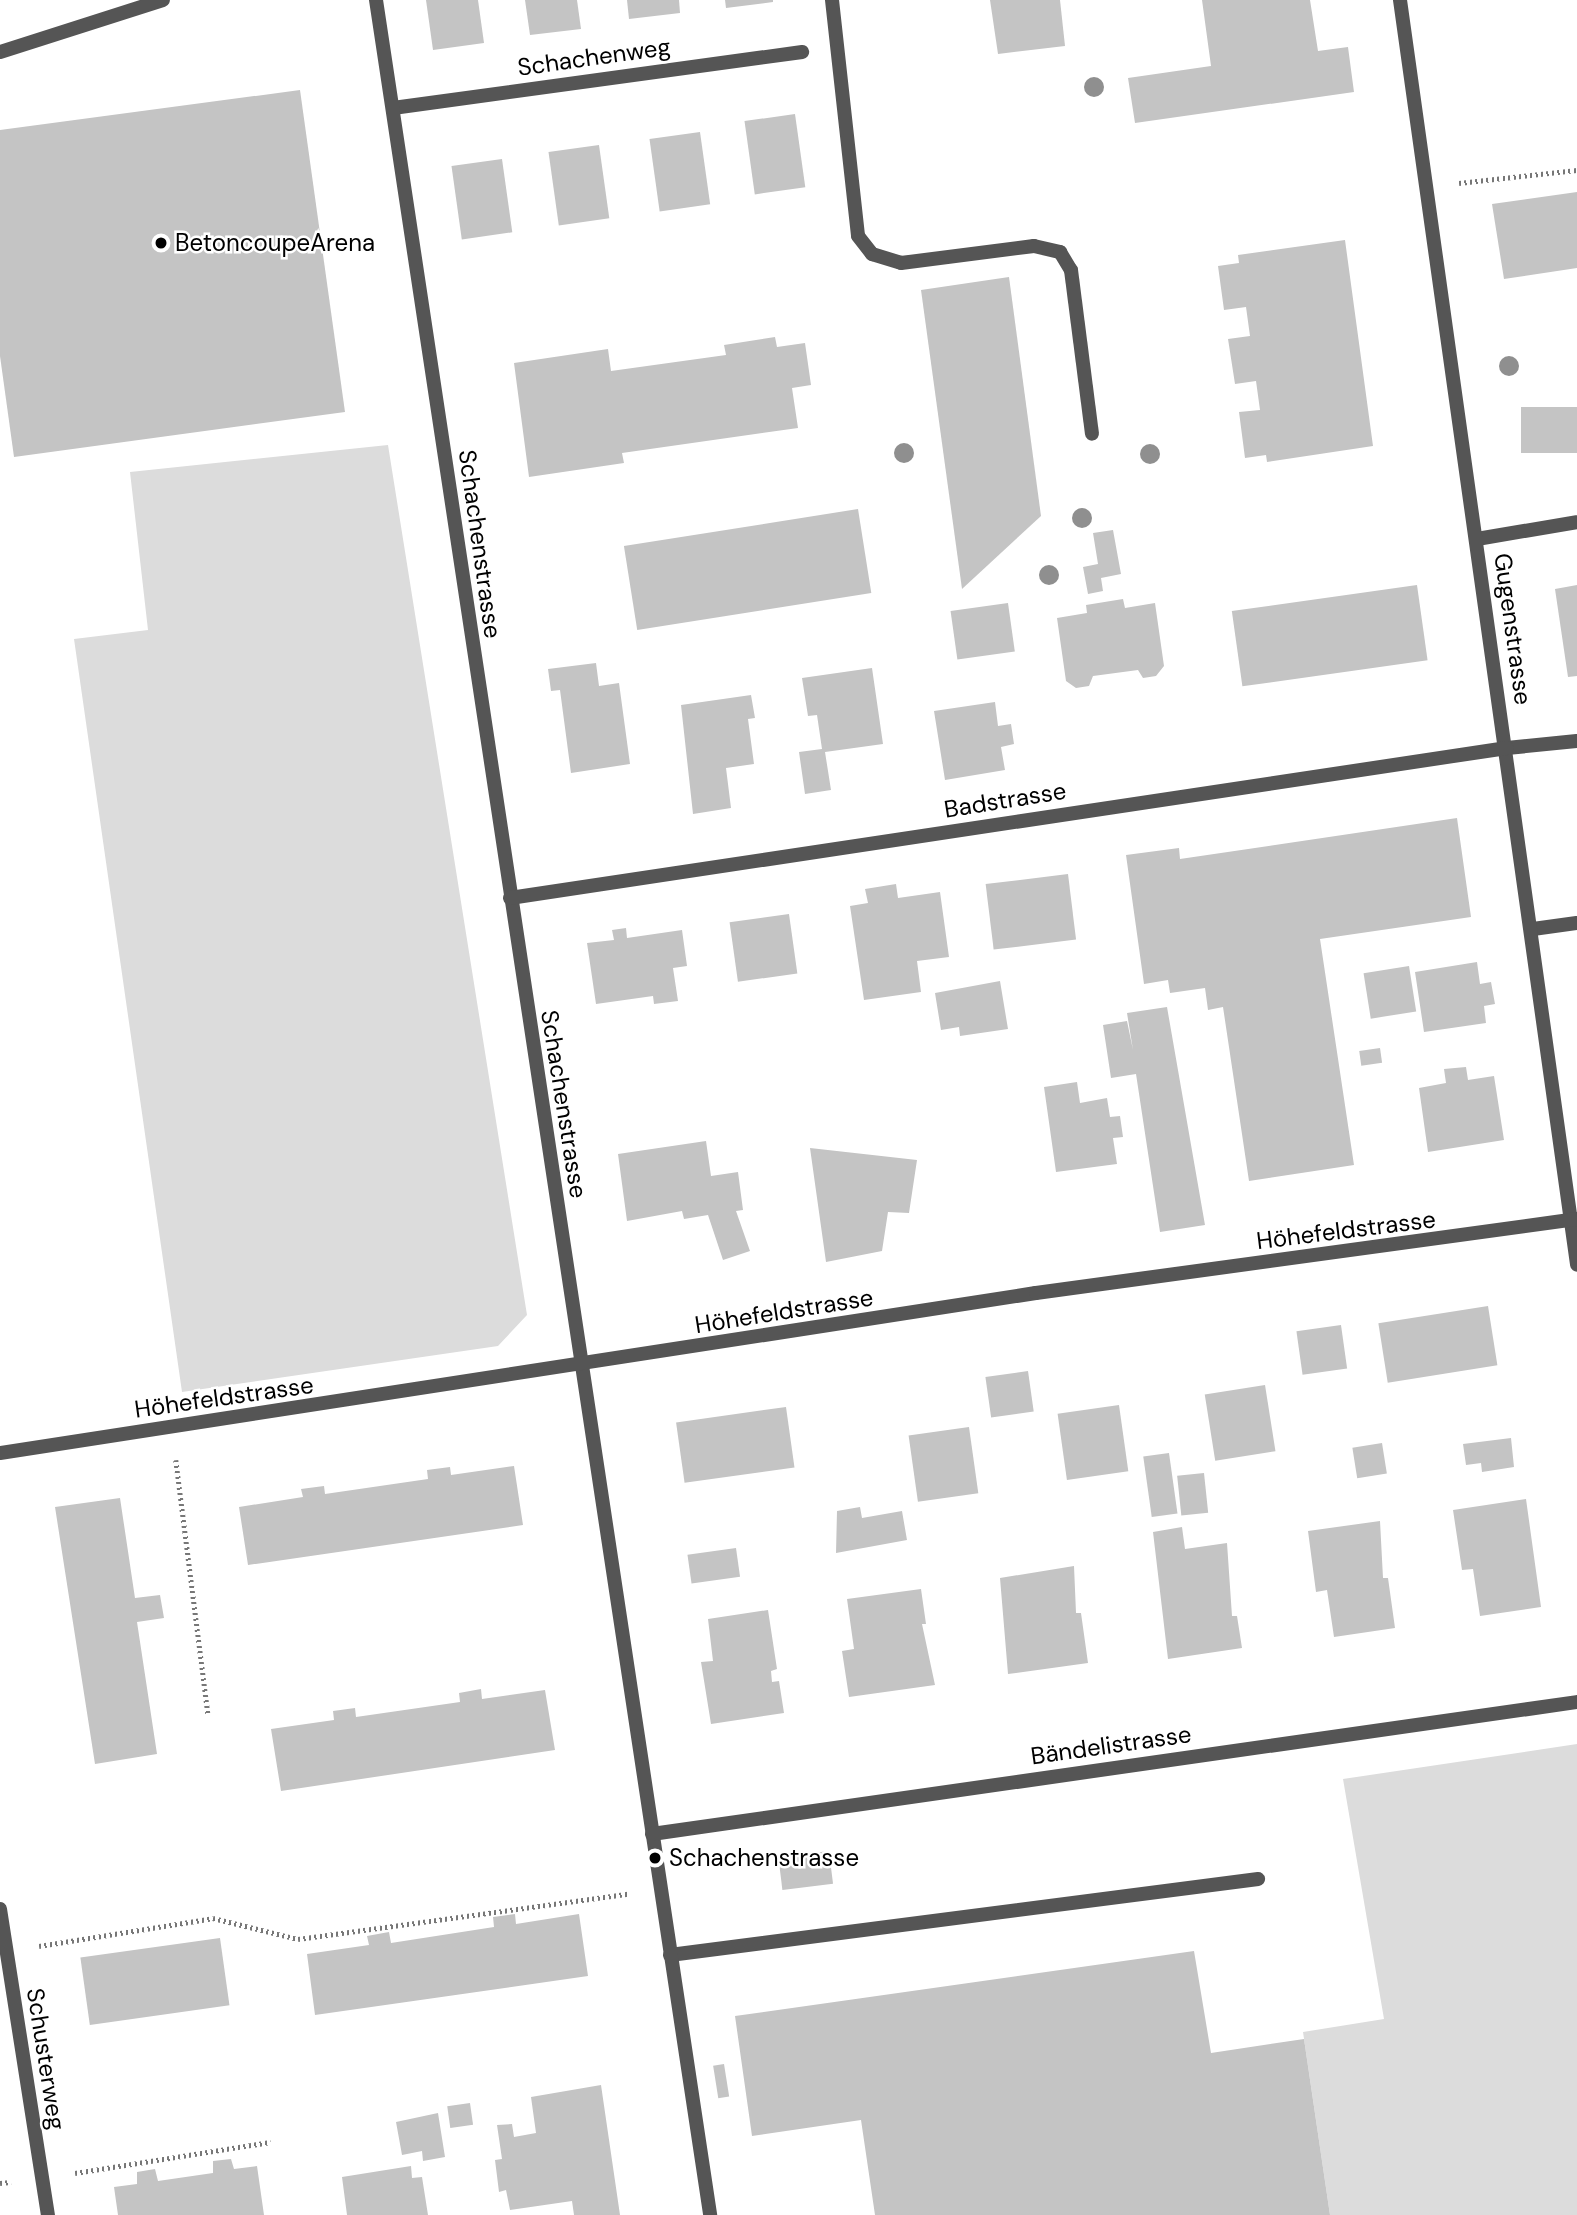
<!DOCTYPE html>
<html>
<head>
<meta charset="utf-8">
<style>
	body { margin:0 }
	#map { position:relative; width:1577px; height:2215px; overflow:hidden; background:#fff; font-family:"DM Sans",sans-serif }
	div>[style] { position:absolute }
	.green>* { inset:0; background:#dcdcdc }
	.building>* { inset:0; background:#c4c4c4; transform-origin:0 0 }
	.path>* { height:4.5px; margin-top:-2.25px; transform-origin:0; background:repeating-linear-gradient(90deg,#777 0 2px,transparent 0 5.5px) }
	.service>* { height:14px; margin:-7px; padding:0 7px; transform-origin:7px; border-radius:7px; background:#555 }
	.minor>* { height:14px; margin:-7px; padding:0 7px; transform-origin:7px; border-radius:7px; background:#555 }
	.trees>* { width:20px; height:20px; margin:-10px; border-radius:50%; background:#8f8f8f }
	.dots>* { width:19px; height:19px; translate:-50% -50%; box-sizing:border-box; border:4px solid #fff; border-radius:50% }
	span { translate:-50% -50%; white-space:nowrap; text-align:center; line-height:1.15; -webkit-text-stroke:5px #fff; paint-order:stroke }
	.street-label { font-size:24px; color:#000 }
	.poi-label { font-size:24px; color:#000 }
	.left { translate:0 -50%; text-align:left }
</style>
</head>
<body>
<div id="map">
	<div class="green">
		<div style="clip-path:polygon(388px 445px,527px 1315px,498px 1346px,182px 1392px,74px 639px,148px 630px,130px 472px)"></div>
		<div style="clip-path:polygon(1577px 1744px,1577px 2215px,1330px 2215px,1303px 2032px,1384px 2019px,1343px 1779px)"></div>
	</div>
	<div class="building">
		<div style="clip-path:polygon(426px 0,478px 0,484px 43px,433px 50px)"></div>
		<div style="clip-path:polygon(525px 0,577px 0,581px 29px,530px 35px)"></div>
		<div style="clip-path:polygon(627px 0,679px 0,680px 13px,629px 19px)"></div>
		<div style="clip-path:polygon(725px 0,773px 0,773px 2px,726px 8px)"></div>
		<div style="clip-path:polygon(990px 0,1060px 0,1065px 46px,998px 54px)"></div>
		<div style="clip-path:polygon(1202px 0,1310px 0,1318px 51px,1348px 47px,1354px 92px,1135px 123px,1128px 78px,1211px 66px)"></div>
		<div style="clip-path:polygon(300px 90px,345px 412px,14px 457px,0 356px,0 130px)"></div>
		<div style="left:795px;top:114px;width:74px;height:51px;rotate:82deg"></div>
		<div style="left:700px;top:132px;width:73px;height:51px;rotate:82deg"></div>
		<div style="left:599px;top:145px;width:74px;height:51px;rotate:82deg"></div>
		<div style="left:502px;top:159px;width:74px;height:51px;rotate:82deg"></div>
		<div style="clip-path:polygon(1577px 192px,1577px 268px,1504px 279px,1492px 204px)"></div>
		<div style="clip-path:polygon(1345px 240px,1373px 446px,1267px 462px,1266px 455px,1245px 458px,1239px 412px,1260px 410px,1256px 381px,1235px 384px,1228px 339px,1250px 336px,1246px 307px,1224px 310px,1218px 266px,1239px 263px,1238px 255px)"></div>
		<div style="clip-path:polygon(1009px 277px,1041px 516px,962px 589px,921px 290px)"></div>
		<div style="clip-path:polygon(775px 337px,777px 347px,805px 343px,811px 385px,792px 388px,798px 428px,622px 453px,624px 463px,529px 477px,514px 363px,608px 349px,611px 371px,726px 355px,724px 345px)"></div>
		<div style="left:1577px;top:407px;width:46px;height:56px;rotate:90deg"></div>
		<div style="left:858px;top:509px;width:85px;height:237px;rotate:81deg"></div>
		<div style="clip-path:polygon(1113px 530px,1121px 574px,1101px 578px,1103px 591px,1088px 594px,1083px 567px,1098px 564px,1093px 533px)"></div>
		<div style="left:1417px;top:585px;width:76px;height:187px;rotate:82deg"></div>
		<div style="clip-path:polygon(1577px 585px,1577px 676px,1568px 677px,1555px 589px)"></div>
		<div style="clip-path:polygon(1123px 599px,1125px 608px,1155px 603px,1164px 666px,1156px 676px,1143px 678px,1138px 670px,1093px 676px,1089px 686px,1076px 688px,1066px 681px,1057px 618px,1087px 613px,1086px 605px)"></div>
		<div style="left:1008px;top:603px;width:49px;height:58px;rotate:82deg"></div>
		<div style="clip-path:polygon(596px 663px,599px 686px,619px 683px,630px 764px,571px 773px,560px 690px,551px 691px,548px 669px)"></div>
		<div style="clip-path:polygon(872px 668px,883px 744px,825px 752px,831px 790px,805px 794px,799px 752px,822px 749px,817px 715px,808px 716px,802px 678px)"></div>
		<div style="clip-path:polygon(751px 695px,755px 718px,748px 719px,754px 764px,726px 768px,731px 808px,693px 814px,681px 705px)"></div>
		<div style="clip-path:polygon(995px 702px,998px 726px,1011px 724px,1014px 744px,1001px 747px,1005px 770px,945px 780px,934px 711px)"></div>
		<div style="clip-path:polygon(1457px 818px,1471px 917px,1320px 939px,1354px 1165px,1249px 1181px,1223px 1007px,1208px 1010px,1205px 988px,1170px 993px,1168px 980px,1144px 984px,1126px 855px,1179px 848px,1180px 859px)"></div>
		<div style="left:1068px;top:874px;width:66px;height:83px;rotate:83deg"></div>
		<div style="clip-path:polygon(896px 884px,898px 898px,940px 892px,949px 957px,917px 961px,921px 992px,864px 1000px,850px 906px,868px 903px,865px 889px)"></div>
		<div style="left:789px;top:914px;width:60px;height:60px;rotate:82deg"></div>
		<div style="clip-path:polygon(626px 928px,627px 938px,682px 930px,687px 966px,673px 968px,678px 1001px,654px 1004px,653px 996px,596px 1004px,587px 943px,614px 940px,612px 930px)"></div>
		<div style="clip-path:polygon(1477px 962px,1480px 984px,1491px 982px,1495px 1004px,1484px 1006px,1486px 1023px,1424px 1032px,1415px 972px)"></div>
		<div style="left:1409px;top:966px;width:46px;height:46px;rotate:81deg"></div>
		<div style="clip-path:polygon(1000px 981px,1008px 1029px,960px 1036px,959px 1027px,941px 1030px,935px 993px)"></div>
		<div style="clip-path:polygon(1167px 1007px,1205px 1225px,1160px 1232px,1136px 1074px,1111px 1078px,1103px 1025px,1127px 1021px,1133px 1050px,1127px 1013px)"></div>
		<div style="left:1380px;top:1048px;width:15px;height:21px;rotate:82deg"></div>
		<div style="clip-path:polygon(1466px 1067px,1468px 1080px,1494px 1076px,1504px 1140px,1428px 1152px,1419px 1088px,1446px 1083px,1444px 1069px)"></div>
		<div style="clip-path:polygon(1077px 1082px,1080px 1103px,1107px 1098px,1110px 1117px,1120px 1116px,1123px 1137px,1113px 1138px,1117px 1164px,1056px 1172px,1044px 1087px)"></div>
		<div style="clip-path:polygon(706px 1141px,711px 1176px,738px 1172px,743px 1210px,736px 1211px,750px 1251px,723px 1260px,708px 1215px,684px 1219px,682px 1211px,627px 1221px,618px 1154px)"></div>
		<div style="clip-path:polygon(810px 1148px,917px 1160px,909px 1213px,888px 1212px,882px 1251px,826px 1262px)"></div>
		<div style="left:1488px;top:1306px;width:60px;height:111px;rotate:81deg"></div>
		<div style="left:1341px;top:1325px;width:44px;height:45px;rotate:82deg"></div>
		<div style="left:1028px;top:1371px;width:41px;height:43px;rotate:82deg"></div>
		<div style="left:1265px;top:1385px;width:67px;height:61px;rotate:81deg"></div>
		<div style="left:1119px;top:1405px;width:67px;height:62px;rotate:82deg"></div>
		<div style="left:786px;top:1407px;width:61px;height:111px;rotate:82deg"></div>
		<div style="left:969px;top:1427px;width:67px;height:61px;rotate:82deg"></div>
		<div style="clip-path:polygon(1511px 1438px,1514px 1467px,1482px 1472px,1481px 1463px,1466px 1465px,1463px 1444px)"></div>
		<div style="left:1382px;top:1443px;width:31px;height:30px;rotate:81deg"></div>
		<div style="left:1169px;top:1453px;width:61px;height:26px;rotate:82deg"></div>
		<div style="clip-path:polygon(514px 1466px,523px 1525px,248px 1565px,239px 1507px,303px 1497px,301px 1489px,324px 1486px,325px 1494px,428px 1479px,427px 1470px,450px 1467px,451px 1475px)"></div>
		<div style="left:1204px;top:1473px;width:40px;height:27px;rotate:84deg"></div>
		<div style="clip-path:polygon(120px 1498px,135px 1598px,160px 1595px,164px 1618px,137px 1622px,157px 1754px,95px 1764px,55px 1507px)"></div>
		<div style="clip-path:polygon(1526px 1499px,1541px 1607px,1480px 1616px,1473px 1569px,1462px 1570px,1453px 1510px)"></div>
		<div style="clip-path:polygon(860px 1507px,862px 1518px,902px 1511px,907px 1540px,836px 1553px,837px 1511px)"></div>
		<div style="clip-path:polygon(1380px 1521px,1383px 1578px,1388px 1578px,1395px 1628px,1334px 1637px,1327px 1590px,1316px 1592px,1308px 1531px)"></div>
		<div style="clip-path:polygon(1182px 1527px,1185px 1549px,1227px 1543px,1232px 1616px,1237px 1616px,1242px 1648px,1168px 1659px,1153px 1532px)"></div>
		<div style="left:736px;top:1548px;width:29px;height:49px;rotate:82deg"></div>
		<div style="clip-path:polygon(1074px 1566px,1076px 1613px,1081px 1613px,1088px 1663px,1008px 1674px,1000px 1578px)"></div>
		<div style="clip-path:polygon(921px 1589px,926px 1624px,922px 1624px,935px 1685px,849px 1697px,842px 1651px,854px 1649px,847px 1599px)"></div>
		<div style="clip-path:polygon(768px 1610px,777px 1669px,771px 1671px,772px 1682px,779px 1681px,784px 1713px,711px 1724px,701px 1662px,713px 1661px,708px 1619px)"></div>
		<div style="clip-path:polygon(481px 1689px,482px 1699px,545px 1690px,555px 1750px,281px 1791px,271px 1729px,334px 1720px,333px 1711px,355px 1708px,356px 1717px,460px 1702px,459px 1693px)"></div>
		<div style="left:829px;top:1851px;width:33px;height:51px;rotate:83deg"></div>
		<div style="clip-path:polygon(515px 1914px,516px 1924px,579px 1914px,588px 1976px,315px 2015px,307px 1954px,369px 1945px,367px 1936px,389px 1932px,391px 1943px,494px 1927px,493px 1917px)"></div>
		<div style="left:220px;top:1938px;width:68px;height:141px;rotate:82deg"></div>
		<div style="clip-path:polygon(1194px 1951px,1211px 2053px,1304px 2039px,1330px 2215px,875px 2215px,861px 2120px,752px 2136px,735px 2016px)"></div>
		<div style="left:724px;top:2064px;width:33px;height:11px;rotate:81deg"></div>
		<div style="clip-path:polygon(601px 2085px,620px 2215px,574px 2215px,572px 2201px,510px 2210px,506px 2190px,499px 2192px,495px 2160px,502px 2159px,497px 2125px,512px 2124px,514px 2137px,536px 2133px,531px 2097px)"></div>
		<div style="left:470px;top:2103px;width:22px;height:23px;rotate:82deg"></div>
		<div style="clip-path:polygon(438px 2113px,445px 2157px,423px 2161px,422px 2151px,402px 2155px,396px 2122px)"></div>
		<div style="clip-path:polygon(231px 2159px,234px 2169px,257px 2166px,264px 2215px,118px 2215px,114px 2187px,137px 2184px,137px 2172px,155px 2169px,158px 2181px,213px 2173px,213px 2161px)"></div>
		<div style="clip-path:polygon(411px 2166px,412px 2178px,422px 2177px,428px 2215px,347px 2215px,342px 2177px)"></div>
	</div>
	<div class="path">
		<div style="left:1459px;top:183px;width:119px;rotate:-6.3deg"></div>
		<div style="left:176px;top:1460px;width:257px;rotate:82.8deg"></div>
		<div style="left:39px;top:1946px;width:176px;rotate:-9.1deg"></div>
		<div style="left:213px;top:1918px;width:88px;rotate:13.9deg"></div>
		<div style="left:298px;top:1939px;width:333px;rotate:-7.8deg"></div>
		<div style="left:75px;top:2173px;width:198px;rotate:-9deg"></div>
		<div style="left:0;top:2183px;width:11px;rotate:-5deg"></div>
	</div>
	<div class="service">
		<div style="left:832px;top:0;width:237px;rotate:83.7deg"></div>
		<div style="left:858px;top:236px;width:23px;rotate:52deg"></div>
		<div style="left:872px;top:254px;width:30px;rotate:17deg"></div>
		<div style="left:901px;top:263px;width:134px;rotate:-7.3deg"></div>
		<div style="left:1034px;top:246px;width:27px;rotate:13deg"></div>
		<div style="left:1060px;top:252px;width:21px;rotate:59deg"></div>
		<div style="left:1071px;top:270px;width:165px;rotate:82.7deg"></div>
		<div style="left:393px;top:108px;width:413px;rotate:-7.8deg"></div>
		<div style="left:1477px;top:539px;width:101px;rotate:-9.6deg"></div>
		<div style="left:1507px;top:748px;width:70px;rotate:-5.7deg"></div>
		<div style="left:1533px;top:929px;width:44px;rotate:-7.8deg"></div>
		<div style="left:670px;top:1955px;width:593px;rotate:-7.36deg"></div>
	</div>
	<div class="minor">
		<div style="left:376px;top:0;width:2240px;rotate:81.42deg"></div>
		<div style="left:1400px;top:0;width:1277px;rotate:82.03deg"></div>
		<div style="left:0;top:52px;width:171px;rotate:-17.7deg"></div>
		<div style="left:510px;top:898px;width:1008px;rotate:-8.56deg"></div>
		<div style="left:0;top:1453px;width:1048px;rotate:-8.78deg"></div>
		<div style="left:1036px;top:1293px;width:546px;rotate:-7.79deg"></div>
		<div style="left:652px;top:1834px;width:934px;rotate:-8.12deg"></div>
		<div style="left:0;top:1909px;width:310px;rotate:81.1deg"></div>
	</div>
	<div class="trees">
		<div style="left:1094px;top:87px"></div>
		<div style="left:1509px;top:366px"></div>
		<div style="left:904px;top:453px"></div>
		<div style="left:1150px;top:454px"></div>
		<div style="left:1082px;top:518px"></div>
		<div style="left:1049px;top:575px"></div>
	</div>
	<div class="dots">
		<div style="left:161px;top:243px;background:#000"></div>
		<div style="left:655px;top:1858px;background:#000"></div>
	</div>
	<div class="street-label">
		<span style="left:594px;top:57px;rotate:-8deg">Schachenweg</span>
		<span style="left:480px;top:544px;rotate:82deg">Schachenstrasse</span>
		<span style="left:1513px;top:629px;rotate:82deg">Gugenstrasse</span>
		<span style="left:1005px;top:800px;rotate:-9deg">Badstrasse</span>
		<span style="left:564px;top:1104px;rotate:81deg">Schachenstrasse</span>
		<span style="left:1346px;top:1230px;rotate:-7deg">Höhefeldstrasse</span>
		<span style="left:784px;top:1311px;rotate:-9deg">Höhefeldstrasse</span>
		<span style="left:224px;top:1397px;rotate:-8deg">Höhefeldstrasse</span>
		<span style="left:1111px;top:1745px;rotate:-8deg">Bändelistrasse</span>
		<span style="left:46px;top:2059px;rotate:81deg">Schusterweg</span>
	</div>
	<div class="poi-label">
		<span class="left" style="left:175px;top:243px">BetoncoupeArena</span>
		<span class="left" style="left:669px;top:1858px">Schachenstrasse</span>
	</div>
</div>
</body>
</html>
